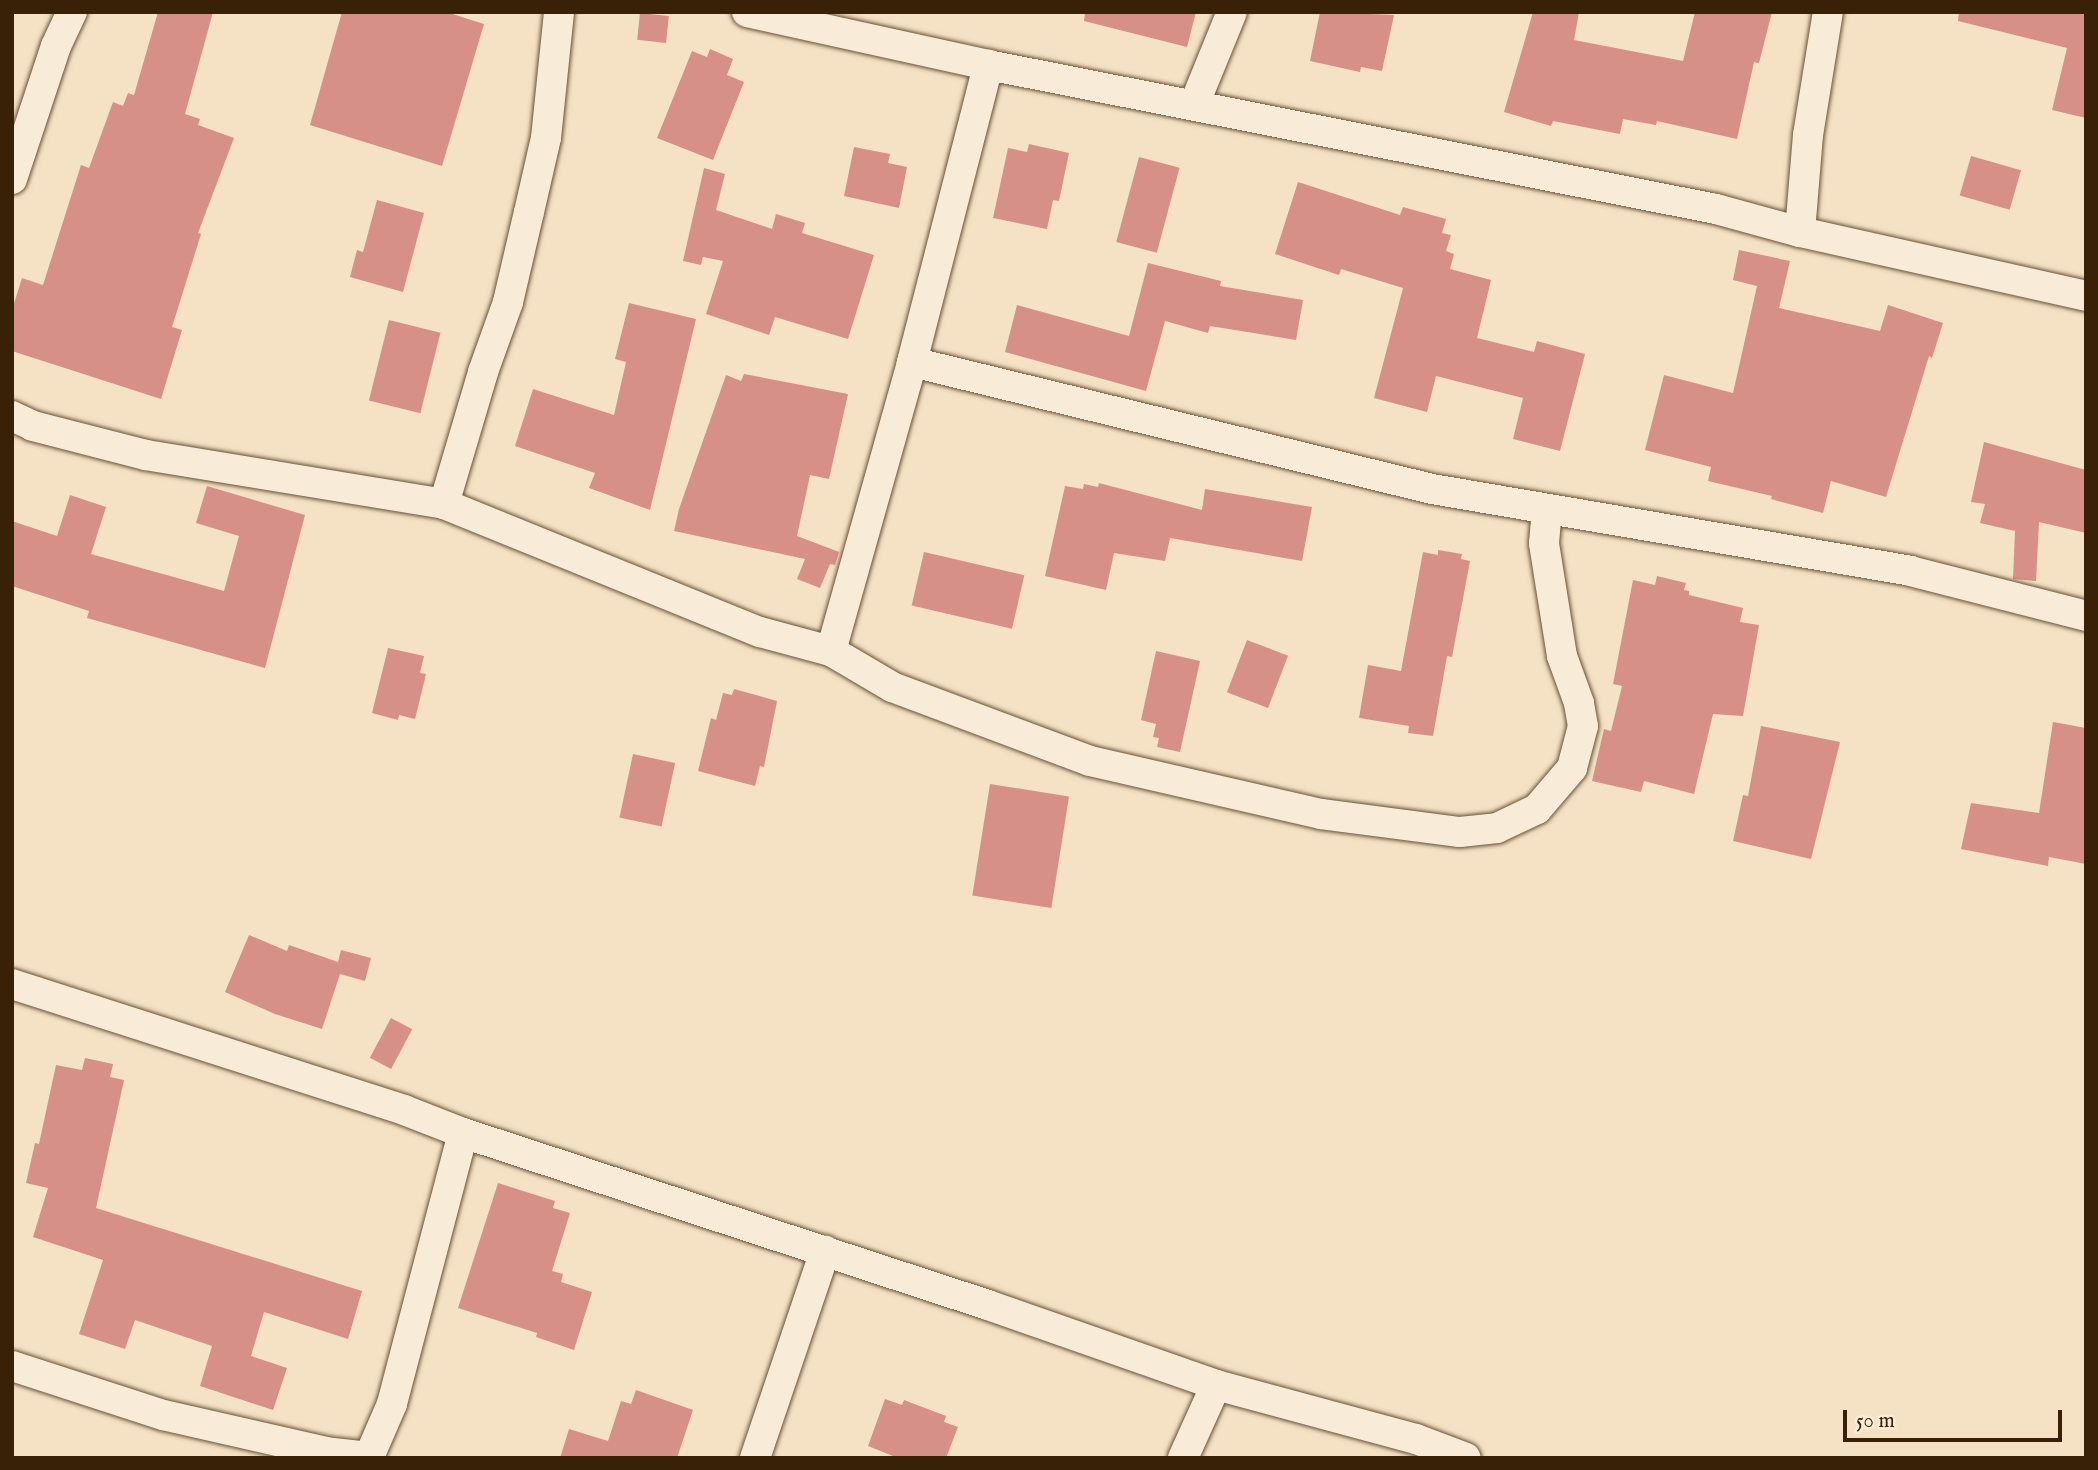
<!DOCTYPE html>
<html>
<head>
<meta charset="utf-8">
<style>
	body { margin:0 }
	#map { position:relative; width:2098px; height:1470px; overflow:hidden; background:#f5e1c4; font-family:"IM FELL English",serif }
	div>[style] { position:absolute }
	.building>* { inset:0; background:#d79087; transform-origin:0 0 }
	.roads { filter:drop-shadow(0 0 2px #685136) drop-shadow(0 0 2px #685136) }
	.street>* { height:30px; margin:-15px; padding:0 15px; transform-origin:15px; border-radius:15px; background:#f8ecd9 }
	span { translate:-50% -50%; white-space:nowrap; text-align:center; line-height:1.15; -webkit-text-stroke:6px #f8ecd9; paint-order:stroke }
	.frame { position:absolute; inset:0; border:14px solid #392107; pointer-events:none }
	.scale { position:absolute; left:1843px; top:1410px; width:219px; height:32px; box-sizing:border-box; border:4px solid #392107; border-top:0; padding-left:9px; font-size:21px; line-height:24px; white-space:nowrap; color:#392107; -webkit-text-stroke:5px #f8ecd9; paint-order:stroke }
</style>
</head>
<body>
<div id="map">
	<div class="building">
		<div style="clip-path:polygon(158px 12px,213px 12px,185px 114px,200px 119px,198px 125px,234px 138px,198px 233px,201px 234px,172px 327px,182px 330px,161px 399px,12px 351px,12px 310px,22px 278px,43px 285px,81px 165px,89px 168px,113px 102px,123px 106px,128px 93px,134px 95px)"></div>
		<div style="clip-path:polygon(342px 12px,446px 12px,484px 24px,442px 166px,310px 125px)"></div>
		<div style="clip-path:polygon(1085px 12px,1196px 12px,1187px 47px,1084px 21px)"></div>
		<div style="clip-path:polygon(1320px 12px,1394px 15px,1382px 71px,1361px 67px,1360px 72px,1310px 61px)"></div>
		<div style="clip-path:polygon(1533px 12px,1579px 12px,1574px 40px,1683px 61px,1695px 12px,1772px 12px,1759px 63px,1754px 62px,1737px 139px,1657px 121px,1656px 125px,1623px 119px,1620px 134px,1553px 121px,1551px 126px,1504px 112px)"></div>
		<div style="clip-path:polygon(1959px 12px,2086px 12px,2086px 118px,2052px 110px,2067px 48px,1958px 21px)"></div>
		<div style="left:640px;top:13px;width:29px;height:27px;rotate:6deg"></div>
		<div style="clip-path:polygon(710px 49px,733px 59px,727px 75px,744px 82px,713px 160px,657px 138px,692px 51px,707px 57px)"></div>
		<div style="clip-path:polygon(1029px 144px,1069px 153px,1059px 201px,1053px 200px,1047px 229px,993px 218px,1008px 148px,1027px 152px)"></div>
		<div style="clip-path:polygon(854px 147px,890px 154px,888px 163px,907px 167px,899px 208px,844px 196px)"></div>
		<div style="left:1971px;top:156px;width:52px;height:41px;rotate:16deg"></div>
		<div style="left:1139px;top:157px;width:42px;height:88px;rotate:15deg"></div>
		<div style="clip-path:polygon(704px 168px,725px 174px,716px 210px,772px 229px,776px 214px,805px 223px,802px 233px,874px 255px,848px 339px,775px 317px,769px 335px,706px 314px,723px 261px,703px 257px,701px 265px,683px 261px)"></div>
		<div style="clip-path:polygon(1298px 182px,1400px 215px,1403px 207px,1446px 219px,1442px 233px,1451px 235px,1446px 251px,1454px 254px,1450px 269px,1491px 280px,1477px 338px,1534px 352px,1537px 341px,1585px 354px,1560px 451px,1513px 439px,1523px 398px,1436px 376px,1427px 412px,1374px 398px,1403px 288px,1341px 269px,1339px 275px,1275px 254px)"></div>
		<div style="clip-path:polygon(377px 200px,424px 213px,403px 292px,350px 277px,357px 250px,363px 252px)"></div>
		<div style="clip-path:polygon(1739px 250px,1790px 261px,1779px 308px,1880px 331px,1888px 305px,1943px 323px,1932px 358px,1929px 356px,1886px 497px,1831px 481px,1823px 513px,1771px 499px,1772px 496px,1708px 481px,1711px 467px,1645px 450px,1664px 375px,1733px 393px,1757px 286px,1733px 280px)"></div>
		<div style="clip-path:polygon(1148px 263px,1221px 281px,1220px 286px,1303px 300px,1296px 340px,1210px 326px,1208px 333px,1165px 321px,1146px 391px,1005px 352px,1017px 305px,1129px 336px)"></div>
		<div style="clip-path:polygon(629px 303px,696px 319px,650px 510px,589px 488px,595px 473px,515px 446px,533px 389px,614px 415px,626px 362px,615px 359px)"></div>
		<div style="left:389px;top:320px;width:53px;height:83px;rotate:14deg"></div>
		<div style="clip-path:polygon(744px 374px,848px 394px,829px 479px,810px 475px,797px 536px,839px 552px,835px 565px,830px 564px,820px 588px,797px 579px,805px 559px,674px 531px,679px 509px,726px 375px,741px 381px)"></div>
		<div style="clip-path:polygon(1984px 442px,2086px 470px,2086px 533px,2039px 522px,2036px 581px,2013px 579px,2015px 531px,1980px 523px,1985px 504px,1971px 502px)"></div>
		<div style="clip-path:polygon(1099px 483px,1202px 510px,1205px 489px,1312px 507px,1302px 561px,1170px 538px,1165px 561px,1114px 553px,1106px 590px,1045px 576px,1065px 486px,1083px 489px,1084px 484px,1098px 487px)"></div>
		<div style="clip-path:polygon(207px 486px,305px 515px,265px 668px,87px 618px,89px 611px,12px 586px,12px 521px,57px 536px,70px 495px,106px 507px,91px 554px,224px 591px,239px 536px,196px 523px)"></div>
		<div style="clip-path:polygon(1438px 550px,1462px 554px,1461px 559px,1470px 561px,1452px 657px,1447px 656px,1433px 736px,1408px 733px,1409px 726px,1359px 718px,1368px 665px,1401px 671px,1423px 552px,1438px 555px)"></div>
		<div style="left:924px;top:552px;width:103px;height:55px;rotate:13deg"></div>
		<div style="clip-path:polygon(1657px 576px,1686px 583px,1684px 590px,1689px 591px,1689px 595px,1743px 608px,1740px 622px,1759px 625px,1743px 716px,1713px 714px,1694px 794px,1644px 781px,1641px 792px,1592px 781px,1604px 729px,1611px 731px,1622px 686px,1613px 684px,1633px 580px,1655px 585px)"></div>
		<div style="left:1247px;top:640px;width:44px;height:56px;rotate:21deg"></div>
		<div style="clip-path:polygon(388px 648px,424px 656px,420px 673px,426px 674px,415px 719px,399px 715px,398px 720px,372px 713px)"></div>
		<div style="clip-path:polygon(1156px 651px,1200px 661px,1180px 752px,1157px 747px,1159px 738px,1153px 737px,1156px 724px,1141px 720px)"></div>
		<div style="clip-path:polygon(734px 689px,777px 701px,764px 767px,760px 766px,755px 786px,698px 771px,711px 718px,716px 720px,723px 693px,732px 695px)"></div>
		<div style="clip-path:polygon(2053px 722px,2086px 728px,2086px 864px,2049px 857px,2048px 866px,1961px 849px,1971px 803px,2039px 813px)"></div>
		<div style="clip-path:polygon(1761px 726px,1840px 742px,1811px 859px,1733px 841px,1743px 795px,1748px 796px)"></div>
		<div style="left:633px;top:754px;width:43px;height:65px;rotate:12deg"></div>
		<div style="left:990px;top:784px;width:80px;height:113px;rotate:9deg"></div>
		<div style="clip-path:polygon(249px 935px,287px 951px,289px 945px,338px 962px,341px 950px,371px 958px,365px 981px,340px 974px,322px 1029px,275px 1014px,225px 992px)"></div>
		<div style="left:391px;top:1018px;width:24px;height:45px;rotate:28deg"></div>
		<div style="clip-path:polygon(85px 1058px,113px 1064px,110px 1077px,124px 1080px,96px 1208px,362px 1291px,348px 1339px,264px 1312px,251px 1356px,287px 1368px,273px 1410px,200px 1386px,212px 1346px,135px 1320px,125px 1349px,79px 1334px,103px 1260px,33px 1237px,48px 1188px,26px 1183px,35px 1143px,39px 1144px,56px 1065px,82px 1070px)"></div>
		<div style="clip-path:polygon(498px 1183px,555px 1201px,553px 1208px,570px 1213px,552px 1271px,563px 1274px,561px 1282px,592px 1292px,574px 1350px,536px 1337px,537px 1333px,458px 1308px)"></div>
		<div style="clip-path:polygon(636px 1390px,693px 1410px,677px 1458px,560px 1458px,569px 1429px,608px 1441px,621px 1401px,631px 1404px)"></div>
		<div style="clip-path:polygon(885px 1399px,902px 1405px,904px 1400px,946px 1416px,944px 1422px,958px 1427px,946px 1458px,898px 1458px,868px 1446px)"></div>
	</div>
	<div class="roads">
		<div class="street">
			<div style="left:747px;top:12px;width:247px;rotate:12.4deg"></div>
			<div style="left:988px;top:65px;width:742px;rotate:11.19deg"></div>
			<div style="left:1716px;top:209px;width:87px;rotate:15.3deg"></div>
			<div style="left:1800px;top:232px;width:293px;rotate:12.6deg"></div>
			<div style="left:1194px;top:105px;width:100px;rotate:-67.8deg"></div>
			<div style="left:12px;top:179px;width:140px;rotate:-71.7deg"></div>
			<div style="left:56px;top:46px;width:38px;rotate:-65deg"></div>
			<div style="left:1800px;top:232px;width:97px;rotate:-85.3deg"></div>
			<div style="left:1808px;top:135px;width:125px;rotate:-80.8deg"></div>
			<div style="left:912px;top:362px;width:535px;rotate:13.72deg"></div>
			<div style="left:1432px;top:489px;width:485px;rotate:9.7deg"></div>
			<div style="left:1910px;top:571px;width:182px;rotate:14.3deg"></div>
			<div style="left:12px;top:416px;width:23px;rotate:25deg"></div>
			<div style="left:33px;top:426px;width:117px;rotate:14.4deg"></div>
			<div style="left:146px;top:455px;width:302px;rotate:9.3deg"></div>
			<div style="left:444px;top:504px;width:341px;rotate:22.1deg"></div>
			<div style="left:760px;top:632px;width:73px;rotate:15deg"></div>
			<div style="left:831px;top:651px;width:71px;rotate:30.5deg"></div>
			<div style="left:892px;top:687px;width:211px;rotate:20.5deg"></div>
			<div style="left:1090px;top:761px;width:237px;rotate:12.9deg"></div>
			<div style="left:1321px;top:814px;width:140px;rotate:7.4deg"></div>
			<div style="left:1460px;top:832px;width:37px;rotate:-6deg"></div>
			<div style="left:1497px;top:828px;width:44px;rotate:-25.4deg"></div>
			<div style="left:1537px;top:809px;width:54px;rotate:-49.5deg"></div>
			<div style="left:1572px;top:768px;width:43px;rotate:-75.3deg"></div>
			<div style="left:1583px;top:726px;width:23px;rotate:-100deg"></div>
			<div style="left:1579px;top:703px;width:50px;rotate:-109.9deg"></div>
			<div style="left:1562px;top:656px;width:114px;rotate:-99.1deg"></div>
			<div style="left:1544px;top:543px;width:34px;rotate:-85deg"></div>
			<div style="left:444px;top:504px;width:138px;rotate:-73.5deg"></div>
			<div style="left:483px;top:372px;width:74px;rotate:-70.3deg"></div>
			<div style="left:508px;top:302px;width:92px;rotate:-76.9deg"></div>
			<div style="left:529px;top:212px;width:76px;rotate:-77.1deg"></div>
			<div style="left:546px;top:138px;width:127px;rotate:-84.1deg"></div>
			<div style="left:831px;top:651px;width:300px;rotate:-74.3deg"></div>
			<div style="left:912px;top:362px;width:307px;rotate:-75.6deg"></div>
			<div style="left:12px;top:984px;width:412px;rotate:17.8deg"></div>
			<div style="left:404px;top:1110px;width:63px;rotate:21.3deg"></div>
			<div style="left:463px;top:1133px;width:280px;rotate:104.7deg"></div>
			<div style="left:392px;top:1404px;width:58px;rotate:113.5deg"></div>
			<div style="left:369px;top:1457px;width:43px;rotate:-173.4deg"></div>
			<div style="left:326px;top:1452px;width:167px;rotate:-167.2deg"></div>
			<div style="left:163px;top:1415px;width:159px;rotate:-162deg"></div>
			<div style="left:463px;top:1133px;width:552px;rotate:18.14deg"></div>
			<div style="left:988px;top:1305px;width:242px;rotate:19.3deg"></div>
			<div style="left:1216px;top:1385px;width:207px;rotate:15.1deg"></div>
			<div style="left:1416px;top:1439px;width:53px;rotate:20.8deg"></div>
			<div style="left:755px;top:1458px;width:219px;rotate:-71.3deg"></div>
			<div style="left:1183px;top:1458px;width:80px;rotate:-65.7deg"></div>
		</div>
	</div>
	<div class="frame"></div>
	<div class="scale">50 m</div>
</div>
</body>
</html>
